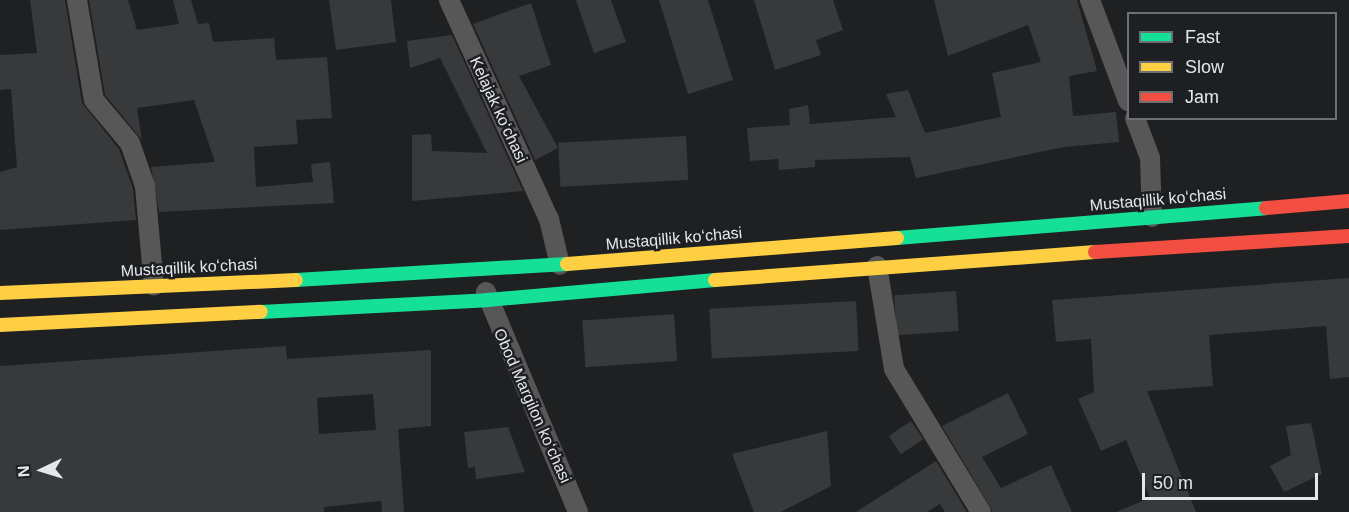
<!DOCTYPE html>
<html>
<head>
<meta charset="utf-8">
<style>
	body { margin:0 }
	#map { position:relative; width:1349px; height:512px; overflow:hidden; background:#1e2022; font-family:Helvetica,sans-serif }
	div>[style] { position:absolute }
	.building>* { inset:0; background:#37393b; transform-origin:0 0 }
	.street>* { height:20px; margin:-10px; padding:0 10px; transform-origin:10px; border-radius:10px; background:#575758 }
	.fast>* { height:14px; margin:-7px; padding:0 7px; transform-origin:7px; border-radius:7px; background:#16e098 }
	.slow>* { height:14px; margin:-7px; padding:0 7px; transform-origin:7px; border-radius:7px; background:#ffcf43 }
	.jam>* { height:14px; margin:-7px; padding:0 7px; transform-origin:7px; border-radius:7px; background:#f24e42 }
	span { translate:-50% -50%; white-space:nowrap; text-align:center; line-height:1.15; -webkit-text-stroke:5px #1d1f23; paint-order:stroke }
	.street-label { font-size:16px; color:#e5e7ea }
	.legend { position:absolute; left:1127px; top:12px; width:210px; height:108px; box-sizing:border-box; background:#1d1f23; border:2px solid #6d6f73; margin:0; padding:8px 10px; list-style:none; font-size:18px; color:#e5e7ea }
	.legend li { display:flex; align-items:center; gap:12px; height:30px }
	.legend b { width:30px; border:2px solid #6d6f73 }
	.north { position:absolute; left:12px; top:440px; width:60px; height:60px; -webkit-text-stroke:4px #1d1f23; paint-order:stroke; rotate:266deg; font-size:16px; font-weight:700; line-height:24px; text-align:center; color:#e5e7ea }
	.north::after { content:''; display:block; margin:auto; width:21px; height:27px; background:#e5e7ea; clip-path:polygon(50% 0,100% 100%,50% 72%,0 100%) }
	.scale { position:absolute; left:1142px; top:473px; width:176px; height:27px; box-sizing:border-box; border:3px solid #e5e7ea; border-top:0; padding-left:8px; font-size:18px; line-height:21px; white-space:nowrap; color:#e5e7ea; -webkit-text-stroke:4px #1d1f23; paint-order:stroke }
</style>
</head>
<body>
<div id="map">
	<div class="building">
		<div style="clip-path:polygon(30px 0,65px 0,82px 103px,119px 149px,133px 189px,136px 220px,0 230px,0 172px,17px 167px,11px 89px,0 90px,0 55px,37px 53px)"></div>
		<div style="clip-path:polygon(89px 0,128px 0,137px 30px,179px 24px,173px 0,191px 0,198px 24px,209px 23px,213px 42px,274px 38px,276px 60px,327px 57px,332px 118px,296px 120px,298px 144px,254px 147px,256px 187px,313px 182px,311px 164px,330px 162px,334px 203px,159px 212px,151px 167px,215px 162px,194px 100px,137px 108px,142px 140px,105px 95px)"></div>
		<div style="clip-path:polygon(329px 0,391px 0,396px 42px,336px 50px)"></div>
		<div style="clip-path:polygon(576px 0,611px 0,626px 42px,594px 53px)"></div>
		<div style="clip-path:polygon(659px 0,708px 0,733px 80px,688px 94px)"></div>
		<div style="clip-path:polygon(754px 0,833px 0,843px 30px,816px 40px,821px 55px,775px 70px)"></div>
		<div style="clip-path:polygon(934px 0,1077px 0,1097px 71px,1069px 76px,1073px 116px,1116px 112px,1119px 142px,1064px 147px,916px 178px,910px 157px,815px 160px,815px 167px,779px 170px,778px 159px,750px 161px,747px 128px,790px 125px,789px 109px,808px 105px,810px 124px,896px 117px,886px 94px,908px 90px,925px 133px,1001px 117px,992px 73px,1041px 62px,1028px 25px,948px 56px)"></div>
		<div style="clip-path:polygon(531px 3px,551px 65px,519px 76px,558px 148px,535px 160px,473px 24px)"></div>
		<div style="clip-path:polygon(452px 35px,523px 191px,412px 201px,412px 135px,431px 134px,432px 151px,487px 153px,440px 58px,410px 68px,407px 41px)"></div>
		<div style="left:686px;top:136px;width:44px;height:128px;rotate:87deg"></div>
		<div style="clip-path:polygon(1349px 278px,1349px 377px,1330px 379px,1326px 326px,1209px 335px,1213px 386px,1147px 391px,1196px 512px,1116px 512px,1150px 498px,1126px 440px,1101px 451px,1078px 399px,1094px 392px,1091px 339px,1056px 342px,1052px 300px)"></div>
		<div style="left:956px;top:291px;width:40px;height:62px;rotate:86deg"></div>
		<div style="left:856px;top:301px;width:50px;height:147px;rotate:87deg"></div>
		<div style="left:674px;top:314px;width:47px;height:92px;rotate:86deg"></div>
		<div style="clip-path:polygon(evenodd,286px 346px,287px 359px,431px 350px,431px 426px,398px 429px,404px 512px,382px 512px,381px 501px,324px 507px,324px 512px,0 512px,0 366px,286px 346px,373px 394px,376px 430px,319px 434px,317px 398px,373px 394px)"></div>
		<div style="clip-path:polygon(1008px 393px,1028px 434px,982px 457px,1001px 488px,1051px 465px,1072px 512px,993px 512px,942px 426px)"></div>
		<div style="left:911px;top:421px;width:22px;height:27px;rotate:56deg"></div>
		<div style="clip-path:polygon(1311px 423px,1322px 474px,1284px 492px,1270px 466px,1291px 455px,1286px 426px)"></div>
		<div style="clip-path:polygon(508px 427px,525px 472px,476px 479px,475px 467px,468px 468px,464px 432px)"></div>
		<div style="clip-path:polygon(827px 431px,831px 486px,781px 512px,754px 512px,732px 454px)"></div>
		<div style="clip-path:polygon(936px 461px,967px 512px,945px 512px,940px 504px,927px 512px,856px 512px)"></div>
	</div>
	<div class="street">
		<div style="left:77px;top:0;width:101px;rotate:80.4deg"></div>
		<div style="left:94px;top:100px;width:56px;rotate:50.1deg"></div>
		<div style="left:130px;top:143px;width:46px;rotate:70.8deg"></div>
		<div style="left:145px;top:186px;width:100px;rotate:84.9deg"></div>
		<div style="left:449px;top:0;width:241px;rotate:65.5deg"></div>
		<div style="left:549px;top:219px;width:47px;rotate:76.6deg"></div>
		<div style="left:1090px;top:0;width:108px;rotate:69.4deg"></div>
		<div style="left:1135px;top:118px;width:43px;rotate:69.4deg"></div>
		<div style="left:1150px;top:158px;width:59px;rotate:88.1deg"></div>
		<div style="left:877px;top:266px;width:104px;rotate:80.6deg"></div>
		<div style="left:894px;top:369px;width:167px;rotate:58.7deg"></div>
		<div style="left:486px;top:292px;width:238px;rotate:67.3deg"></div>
	</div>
	<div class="fast">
		<div style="left:897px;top:238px;width:370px;rotate:-4.6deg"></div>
		<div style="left:296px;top:280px;width:271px;rotate:-3.4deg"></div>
		<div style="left:261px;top:312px;width:226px;rotate:-3deg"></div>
		<div style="left:487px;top:300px;width:229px;rotate:-5deg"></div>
	</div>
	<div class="slow">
		<div style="left:567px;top:264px;width:331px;rotate:-4.5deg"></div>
		<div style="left:715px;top:280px;width:381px;rotate:-4.2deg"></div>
		<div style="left:0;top:293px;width:296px;rotate:-2.5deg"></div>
		<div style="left:0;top:325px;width:261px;rotate:-2.9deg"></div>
	</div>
	<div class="jam">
		<div style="left:1266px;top:208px;width:83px;rotate:-4.8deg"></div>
		<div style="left:1095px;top:252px;width:255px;rotate:-3.6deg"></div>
	</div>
	<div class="street-label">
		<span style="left:498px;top:110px;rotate:65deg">Kelajak koʻchasi</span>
		<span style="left:1158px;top:200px;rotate:-5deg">Mustaqillik koʻchasi</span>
		<span style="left:674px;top:239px;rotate:-5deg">Mustaqillik koʻchasi</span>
		<span style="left:189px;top:268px;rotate:-3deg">Mustaqillik koʻchasi</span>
		<span style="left:532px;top:406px;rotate:66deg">Obod Margilon koʻchasi</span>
	</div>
	<ul class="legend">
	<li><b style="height:8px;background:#16e098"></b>Fast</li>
	<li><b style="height:8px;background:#ffcf43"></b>Slow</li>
	<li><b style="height:8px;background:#f24e42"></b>Jam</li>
	</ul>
	<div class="north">N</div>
	<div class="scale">50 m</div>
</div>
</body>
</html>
